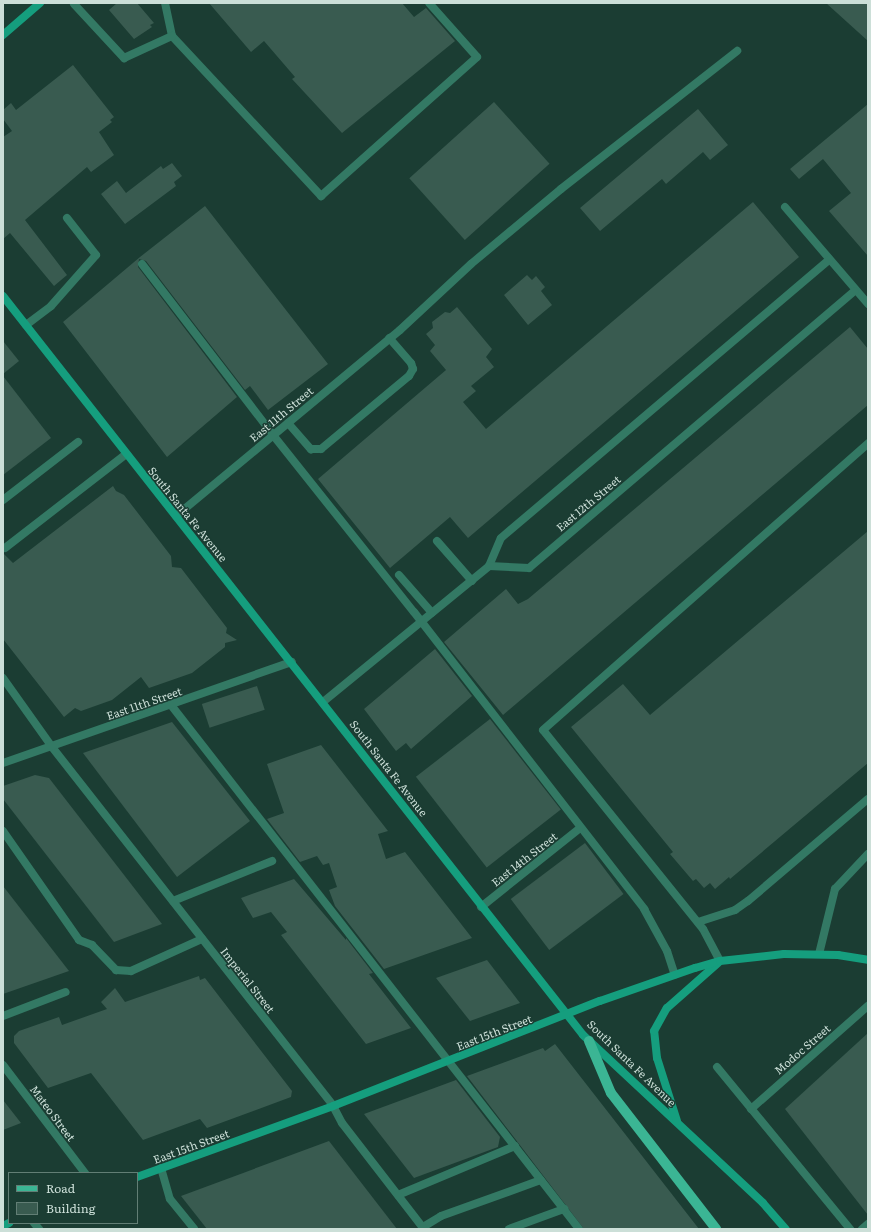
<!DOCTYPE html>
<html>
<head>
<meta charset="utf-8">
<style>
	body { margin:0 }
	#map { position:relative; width:871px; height:1232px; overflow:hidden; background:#1b3d33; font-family:Literata,serif }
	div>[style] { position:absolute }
	.building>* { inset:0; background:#395b50; transform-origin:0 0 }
	.lane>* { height:8px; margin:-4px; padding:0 4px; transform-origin:4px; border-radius:4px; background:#337964 }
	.street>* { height:8px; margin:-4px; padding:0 4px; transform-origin:4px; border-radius:4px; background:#337964 }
	.secondary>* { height:8px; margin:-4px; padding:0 4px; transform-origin:4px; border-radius:4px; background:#159e7e }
	.primary>* { height:10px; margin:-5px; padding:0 5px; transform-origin:5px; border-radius:5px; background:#3bb594 }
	span { translate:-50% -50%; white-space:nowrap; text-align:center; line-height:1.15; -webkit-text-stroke:3px #1b3d33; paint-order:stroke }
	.street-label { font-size:11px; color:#ccdfd8 }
	.frame { position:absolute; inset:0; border:4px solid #ccdfd8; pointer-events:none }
	.legend { position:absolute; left:8px; top:1172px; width:130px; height:52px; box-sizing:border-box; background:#1b3d33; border:1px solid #627e75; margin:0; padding:5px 7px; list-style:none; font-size:12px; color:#ccdfd8 }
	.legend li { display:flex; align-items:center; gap:8px; height:20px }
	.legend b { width:20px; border:1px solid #627e75 }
</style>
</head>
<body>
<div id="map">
	<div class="building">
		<div style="clip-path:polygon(117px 3px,137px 3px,154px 23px,150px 25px,152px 27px,134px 39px,109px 10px)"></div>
		<div style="clip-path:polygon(209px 3px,402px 3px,414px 17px,426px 8px,455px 41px,342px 133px,292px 79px,295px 77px,264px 41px,251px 52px)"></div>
		<div style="clip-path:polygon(826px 3px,868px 3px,868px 41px)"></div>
		<div style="clip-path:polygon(73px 65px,114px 117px,110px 120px,112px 122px,99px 132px,114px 155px,91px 172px,87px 167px,25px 220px,67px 275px,54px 286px,10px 233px,3px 239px,3px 137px,12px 131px,3px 119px,3px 110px,11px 103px,16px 110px)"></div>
		<div style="left:494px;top:102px;width:83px;height:114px;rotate:48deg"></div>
		<div style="clip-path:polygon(868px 104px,868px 256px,829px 211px,851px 193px,823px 159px,799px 179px,790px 169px)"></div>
		<div style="clip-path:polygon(698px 109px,728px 145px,710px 160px,703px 152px,666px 184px,662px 179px,600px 231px,580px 208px)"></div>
		<div style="clip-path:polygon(172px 163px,182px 176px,174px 182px,176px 186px,125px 224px,101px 194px,117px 181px,126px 193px,161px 166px,163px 169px)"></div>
		<div style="clip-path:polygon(753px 202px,799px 257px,468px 538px,450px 517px,390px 568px,318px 479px,446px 370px,430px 351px,435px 345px,426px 334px,433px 328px,432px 322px,445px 312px,450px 313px,457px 307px,492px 349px,486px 357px,494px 367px,471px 386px,476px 391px,463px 402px,486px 429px)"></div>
		<div style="clip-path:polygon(205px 206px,328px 364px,268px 410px,250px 386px,245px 390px,146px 261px,139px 259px,138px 267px,237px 397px,167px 457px,63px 322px,140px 257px)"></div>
		<div style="clip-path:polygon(527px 275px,532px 280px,536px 276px,545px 287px,541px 291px,552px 305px,528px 325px,504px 295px)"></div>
		<div style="clip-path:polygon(850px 327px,868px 349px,868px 405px,503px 715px,444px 642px,506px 589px,518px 604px,528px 599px)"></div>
		<div style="clip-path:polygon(3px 341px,19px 361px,3px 374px)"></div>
		<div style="clip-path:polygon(3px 376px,51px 438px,3px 475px)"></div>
		<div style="clip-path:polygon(113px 486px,116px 491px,124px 495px,171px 556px,172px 567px,181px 568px,227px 628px,226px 633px,237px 640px,225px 643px,225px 647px,192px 673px,149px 688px,141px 677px,112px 700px,81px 711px,75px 708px,64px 717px,3px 639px,3px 553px,13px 563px)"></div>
		<div style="clip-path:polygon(868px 531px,868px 763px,730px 879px,729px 877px,715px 889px,710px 883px,704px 888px,696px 879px,693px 881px,670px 854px,673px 852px,571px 727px,623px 684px,650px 715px)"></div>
		<div style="clip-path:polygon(435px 649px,472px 696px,411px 749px,406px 743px,396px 751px,364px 709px)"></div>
		<div style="left:257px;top:686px;width:25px;height:58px;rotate:72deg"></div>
		<div style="left:490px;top:719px;width:115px;height:94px;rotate:52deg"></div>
		<div style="clip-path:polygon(172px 722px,250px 821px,177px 877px,83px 753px)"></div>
		<div style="clip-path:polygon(321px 745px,388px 831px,378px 834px,386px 859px,405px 852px,472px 938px,384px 969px,335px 906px,329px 890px,337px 887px,329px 863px,323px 865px,317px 856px,300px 862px,267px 819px,284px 813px,267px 764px)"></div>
		<div style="clip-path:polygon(35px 775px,49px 778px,162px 924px,114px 942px,3px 799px,3px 786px)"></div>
		<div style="left:585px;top:843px;width:64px;height:93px;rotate:53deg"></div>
		<div style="clip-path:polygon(294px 879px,346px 940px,346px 938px,373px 973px,369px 974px,411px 1028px,366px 1044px,281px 935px,287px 932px,271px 912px,253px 918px,241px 898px)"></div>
		<div style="clip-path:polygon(3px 886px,69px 971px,3px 994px)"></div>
		<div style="clip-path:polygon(487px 960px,520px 1003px,470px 1021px,436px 978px)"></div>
		<div style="clip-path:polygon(199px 976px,200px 980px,205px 978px,292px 1091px,291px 1097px,207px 1128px,200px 1119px,143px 1140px,91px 1073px,48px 1088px,14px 1043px,14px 1036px,19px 1031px,59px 1017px,62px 1025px,107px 1009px,101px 1002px,115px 988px,125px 1002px)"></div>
		<div style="clip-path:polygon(868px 1033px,868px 1215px,785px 1109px)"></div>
		<div style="clip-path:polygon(555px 1044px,699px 1229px,584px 1229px,467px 1076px,543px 1048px,545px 1051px)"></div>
		<div style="clip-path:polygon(456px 1080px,500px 1137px,498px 1147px,414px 1178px,364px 1114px)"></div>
		<div style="clip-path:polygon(3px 1100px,21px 1123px,3px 1130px)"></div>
		<div style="clip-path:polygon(329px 1141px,397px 1229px,207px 1229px,181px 1196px)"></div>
	</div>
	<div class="lane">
		<div style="left:165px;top:3px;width:34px;rotate:78deg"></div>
		<div style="left:172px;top:36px;width:219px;rotate:47deg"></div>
		<div style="left:321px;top:196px;width:209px;rotate:-41.7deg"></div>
		<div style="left:477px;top:57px;width:72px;rotate:-131.6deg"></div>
		<div style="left:74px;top:4px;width:74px;rotate:47.2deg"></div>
		<div style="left:124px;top:58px;width:53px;rotate:-24.6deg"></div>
		<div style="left:785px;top:207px;width:128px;rotate:49.4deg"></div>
		<div style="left:142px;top:264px;width:215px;rotate:52.5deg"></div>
		<div style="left:273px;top:435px;width:226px;rotate:51.5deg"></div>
		<div style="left:414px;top:612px;width:376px;rotate:52.2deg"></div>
		<div style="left:644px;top:909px;width:48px;rotate:61.3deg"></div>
		<div style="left:667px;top:951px;width:25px;rotate:72deg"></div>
		<div style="left:26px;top:325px;width:31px;rotate:-37deg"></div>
		<div style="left:51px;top:306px;width:68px;rotate:-48.6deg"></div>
		<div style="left:96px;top:255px;width:47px;rotate:-128.1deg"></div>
		<div style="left:400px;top:330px;width:97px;rotate:-42.9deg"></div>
		<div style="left:471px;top:264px;width:117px;rotate:-39.8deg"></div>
		<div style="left:561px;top:189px;width:224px;rotate:-38.1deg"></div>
		<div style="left:288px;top:423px;width:35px;rotate:49deg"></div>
		<div style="left:311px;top:449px;width:10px"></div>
		<div style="left:321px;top:449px;width:114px;rotate:-39.7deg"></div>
		<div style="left:409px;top:376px;width:8px;rotate:-60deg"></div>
		<div style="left:413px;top:369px;width:6px;rotate:-108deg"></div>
		<div style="left:411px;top:363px;width:33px;rotate:-131deg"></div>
		<div style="left:3px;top:500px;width:95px;rotate:-37.7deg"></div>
		<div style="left:437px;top:541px;width:53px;rotate:48.8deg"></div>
		<div style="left:5px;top:548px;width:153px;rotate:-37.8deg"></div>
		<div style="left:489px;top:566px;width:30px;rotate:-67deg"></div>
		<div style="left:501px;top:538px;width:430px;rotate:-40.3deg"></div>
		<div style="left:399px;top:575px;width:50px;rotate:49deg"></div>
		<div style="left:3px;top:678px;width:85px;rotate:54.6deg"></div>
		<div style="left:323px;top:702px;width:215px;rotate:-39.3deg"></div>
		<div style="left:489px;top:566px;width:40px;rotate:2.9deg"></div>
		<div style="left:529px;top:568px;width:427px;rotate:-40.4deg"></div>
		<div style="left:171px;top:705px;width:664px;rotate:52.09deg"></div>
		<div style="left:3px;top:831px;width:133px;rotate:55.1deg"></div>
		<div style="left:79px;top:940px;width:14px;rotate:21deg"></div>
		<div style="left:92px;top:945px;width:35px;rotate:46deg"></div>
		<div style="left:116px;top:970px;width:15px;rotate:4deg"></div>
		<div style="left:131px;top:971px;width:78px;rotate:-24.3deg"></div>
		<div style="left:173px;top:901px;width:107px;rotate:-22deg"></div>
		<div style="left:698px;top:922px;width:39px;rotate:-18deg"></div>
		<div style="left:735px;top:910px;width:16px;rotate:-35deg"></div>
		<div style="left:748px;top:901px;width:157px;rotate:-40.4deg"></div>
		<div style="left:819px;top:954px;width:67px;rotate:-76.2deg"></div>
		<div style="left:835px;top:889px;width:48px;rotate:-46.7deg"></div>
		<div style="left:720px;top:961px;width:36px;rotate:-118deg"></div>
		<div style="left:703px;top:929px;width:255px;rotate:-128.8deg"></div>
		<div style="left:543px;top:730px;width:434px;rotate:-41.4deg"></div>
		<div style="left:3px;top:1016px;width:67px;rotate:-20.9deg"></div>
		<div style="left:161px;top:1168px;width:32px;rotate:74deg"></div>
		<div style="left:170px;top:1199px;width:38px;rotate:51deg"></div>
		<div style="left:398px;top:1195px;width:127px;rotate:-22.7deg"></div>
		<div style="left:423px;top:1227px;width:21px;rotate:-31deg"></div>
		<div style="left:441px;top:1216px;width:106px;rotate:-19.8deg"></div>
		<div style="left:509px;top:1229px;width:59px;rotate:-20deg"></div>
	</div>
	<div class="street">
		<div style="left:176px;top:516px;width:291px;rotate:-39.7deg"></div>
		<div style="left:52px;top:747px;width:456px;rotate:51.9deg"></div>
		<div style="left:333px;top:1106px;width:19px;rotate:62deg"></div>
		<div style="left:342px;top:1123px;width:134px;rotate:52.3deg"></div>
		<div style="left:3px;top:763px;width:306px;rotate:-19.3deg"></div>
		<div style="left:481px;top:907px;width:127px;rotate:-38.6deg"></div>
		<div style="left:3px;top:1065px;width:136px;rotate:52.8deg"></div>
		<div style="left:717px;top:1067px;width:210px;rotate:50.6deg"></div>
		<div style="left:751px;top:1109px;width:156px;rotate:-41.4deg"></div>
		<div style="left:34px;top:1223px;width:8px;rotate:50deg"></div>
		<div style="left:862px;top:1229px;width:8px;rotate:-40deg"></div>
	</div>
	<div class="secondary">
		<div style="left:3px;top:35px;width:49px;rotate:-40.9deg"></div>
		<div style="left:3px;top:296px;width:939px;rotate:51.87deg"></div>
		<div style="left:583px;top:1035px;width:246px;rotate:43deg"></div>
		<div style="left:763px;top:1203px;width:35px;rotate:49deg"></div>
		<div style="left:677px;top:1121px;width:66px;rotate:-107.6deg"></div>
		<div style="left:657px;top:1058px;width:27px;rotate:-96deg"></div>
		<div style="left:654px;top:1031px;width:26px;rotate:-61deg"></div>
		<div style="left:667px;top:1008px;width:68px;rotate:-41.4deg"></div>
		<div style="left:137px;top:1177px;width:208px;rotate:-19.9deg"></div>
		<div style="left:333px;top:1106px;width:287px;rotate:-21.5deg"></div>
		<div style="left:600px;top:1001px;width:101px;rotate:-19.2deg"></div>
		<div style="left:695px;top:968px;width:26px;rotate:-16deg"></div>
		<div style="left:720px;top:961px;width:64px;rotate:-6.2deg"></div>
		<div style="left:784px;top:954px;width:54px;rotate:1.1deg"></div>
		<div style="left:838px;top:955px;width:30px;rotate:9deg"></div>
		<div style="left:3px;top:1226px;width:7px;rotate:-27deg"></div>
	</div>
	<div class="primary">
		<div style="left:589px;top:1041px;width:56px;rotate:67.1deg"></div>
		<div style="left:611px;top:1093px;width:172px;rotate:52.3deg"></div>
	</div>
	<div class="street-label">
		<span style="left:281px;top:414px;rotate:-40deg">East 11th Street</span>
		<span style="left:588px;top:503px;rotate:-40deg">East 12th Street</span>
		<span style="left:188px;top:514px;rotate:51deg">South Santa Fe Avenue</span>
		<span style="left:144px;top:703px;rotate:-19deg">East 11th Street</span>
		<span style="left:389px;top:768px;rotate:52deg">South Santa Fe Avenue</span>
		<span style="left:524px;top:859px;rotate:-38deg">East 14th Street</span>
		<span style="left:248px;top:980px;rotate:52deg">Imperial Street</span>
		<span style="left:494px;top:1032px;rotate:-21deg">East 15th Street</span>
		<span style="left:802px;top:1049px;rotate:-41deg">Modoc Street</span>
		<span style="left:632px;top:1063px;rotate:44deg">South Santa Fe Avenue</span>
		<span style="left:53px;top:1113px;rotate:53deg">Mateo Street</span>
		<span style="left:191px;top:1146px;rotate:-20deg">East 15th Street</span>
	</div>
	<div class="frame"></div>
	<ul class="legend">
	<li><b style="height:5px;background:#3bb594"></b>Road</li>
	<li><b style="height:11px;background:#395b50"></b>Building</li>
	</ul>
</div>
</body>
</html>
